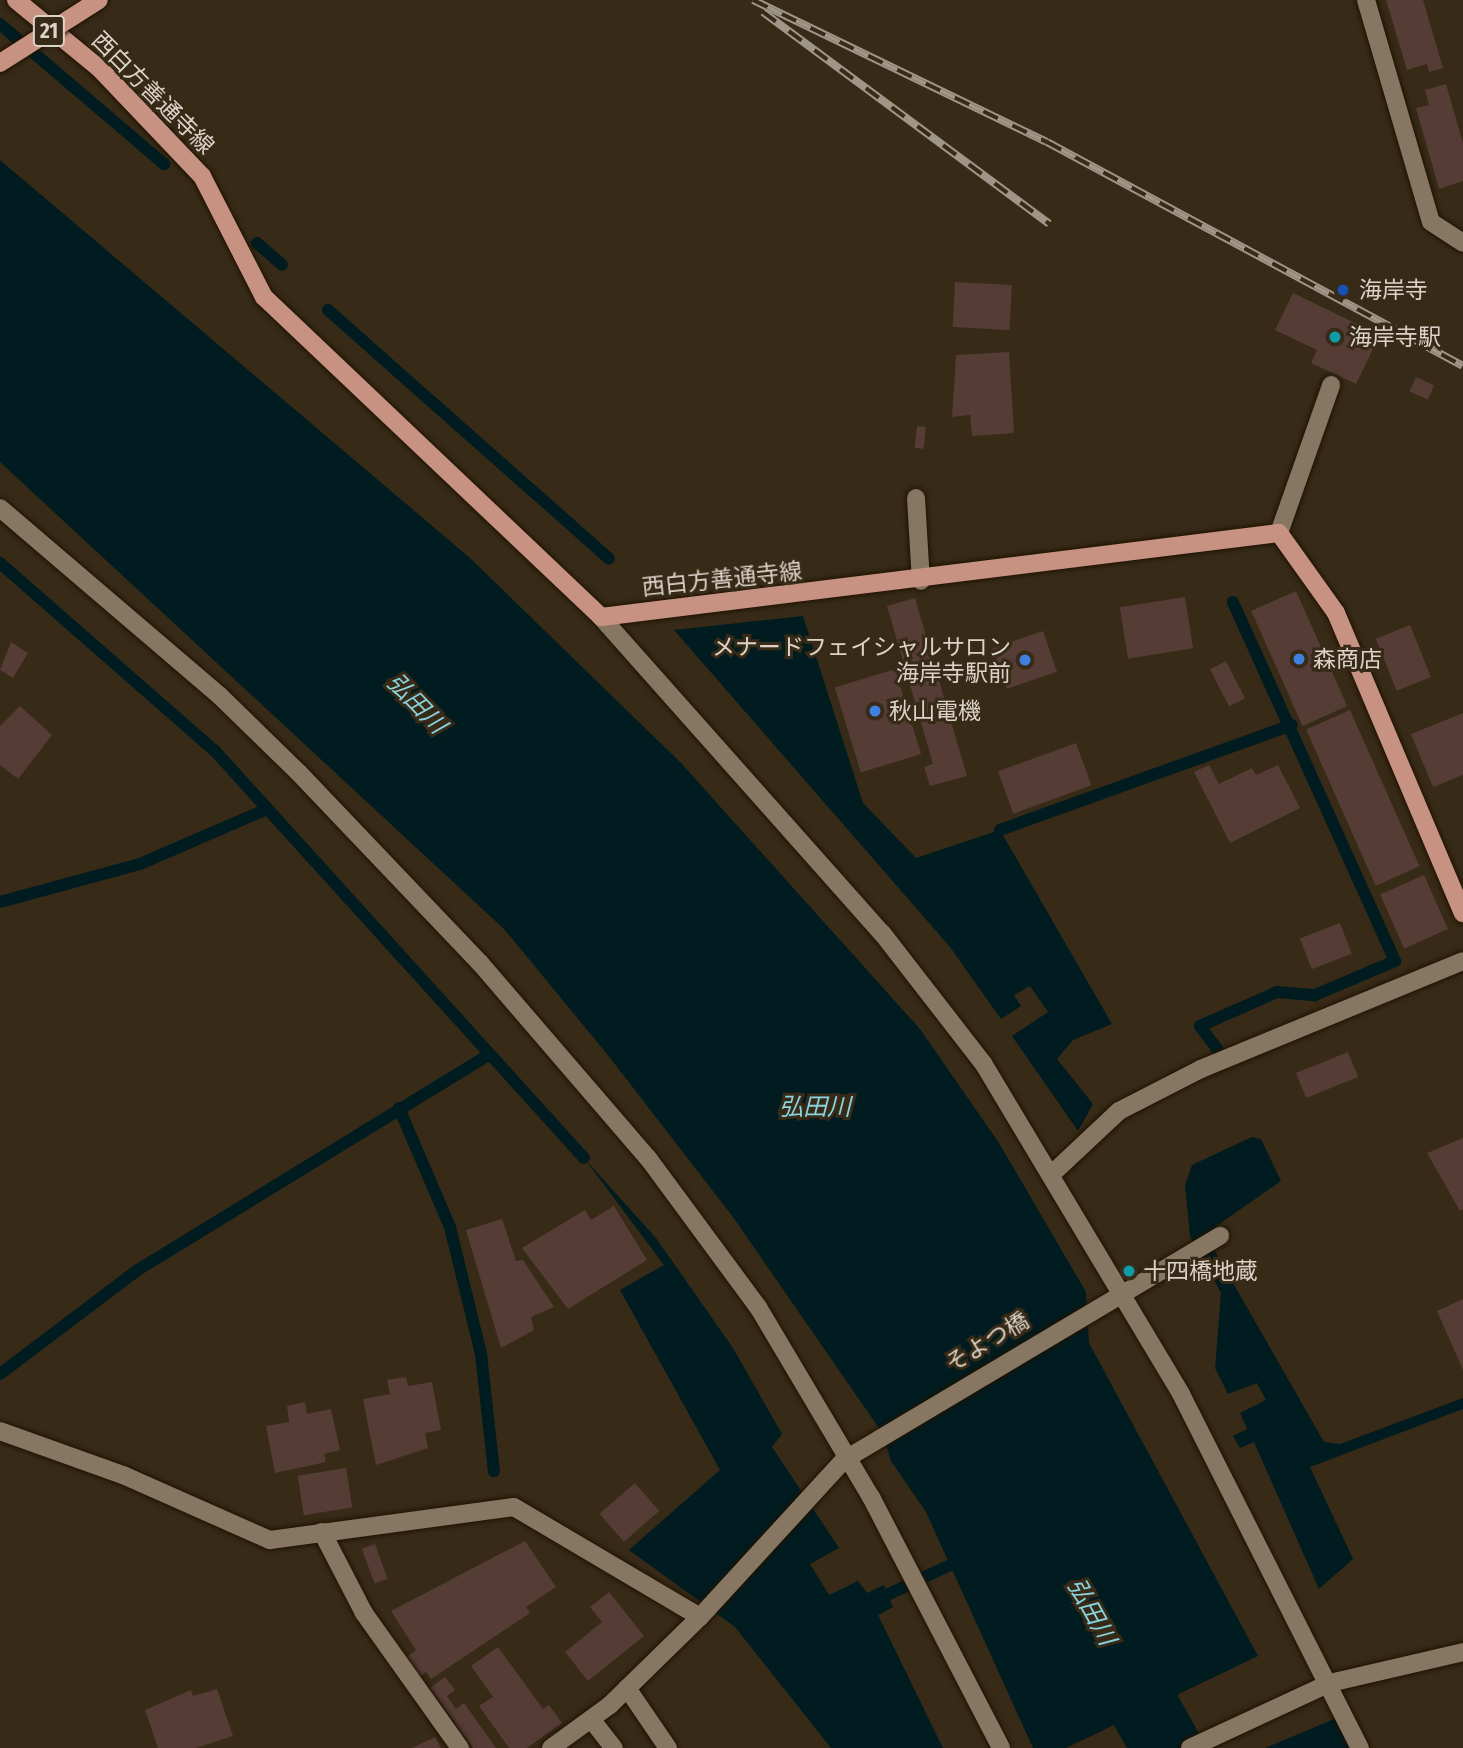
<!DOCTYPE html>
<html>
<head>
<meta charset="utf-8">
<style>
	body { margin:0 }
	#map { position:relative; width:1463px; height:1748px; overflow:hidden; background:#372a17; font-family:"Fira Sans Condensed","Noto Sans JP",sans-serif }
	div>[style] { position:absolute }
	.water>* { inset:0; background:#001c20 }
	.stream>* { height:12px; margin:-6px; padding:0 6px; transform-origin:6px; border-radius:6px; background:#001c20 }
	.river>* { height:70px; margin:-35px; padding:0 35px; transform-origin:35px; border-radius:35px; background:#001c20 }
	.building>* { inset:0; background:#553c35; transform-origin:0 0 }
	.roads { filter:drop-shadow(0 0 2px #1e1202) drop-shadow(0 0 2px #1e1202) }
	.minor>* { height:18px; margin:-9px; padding:0 9px; transform-origin:9px; border-radius:9px; background:#877762 }
	.major>* { height:18px; margin:-9px; padding:0 9px; transform-origin:9px; border-radius:9px; background:#c79281 }
	.rail>* { height:8px; margin-top:-4px; transform-origin:0; background:repeating-linear-gradient(90deg,#372a17 0 16px,#a09688 0 32px); box-sizing:border-box; border-block:2px solid #a09688 }
	.bridges { filter:drop-shadow(0 0 2px #1e1202) drop-shadow(0 0 2px #1e1202) }
	.major-bridge>* { height:18px; margin:-9px; padding:0 9px; transform-origin:9px; border-radius:9px; background:#c79281 }
	.dots>* { width:19px; height:19px; translate:-50% -50%; box-sizing:border-box; border:4px solid #372a17; border-radius:50% }
	span { translate:-50% -50%; white-space:nowrap; text-align:center; line-height:1.15; -webkit-text-stroke:6px #372a17; paint-order:stroke }
	.shield-label span { padding:2px 5px; background:#372a17; border:2px solid; border-radius:5px; -webkit-text-stroke-width:0 }
	.shield-label { font-size:21px; color:#dcd3c8; font-weight:700 }
	.street-label { font-size:23px; color:#dcd3c8 }
	.poi-label { font-size:23px; color:#dcd3c8 }
	.left { translate:0 -50%; text-align:left }
	.right { translate:-100% -50%; text-align:right }
	.water-label { font-size:24px; color:#88d3e0; font-style:italic }
</style>
</head>
<body>
<div id="map">
	<div class="water">
		<div style="clip-path:polygon(0 160px,470px 558px,681px 763px,920px 1029px,999px 1143px,1086px 1292px,1089px 1343px,1258px 1656px,1066px 1748px,1033px 1748px,926px 1512px,891px 1461px,883px 1434px,733px 1217px,607px 1054px,504px 929px,0 462px)"></div>
		<div style="clip-path:polygon(803px 616px,863px 803px,916px 858px,1000px 830px,1112px 1024px,1073px 1040px,1057px 1059px,1093px 1104px,1078px 1131px,1012px 1036px,1048px 1012px,1030px 986px,1014px 995px,1021px 1006px,1001px 1019px,950px 947px,674px 630px)"></div>
		<div style="clip-path:polygon(1252px 1137px,1261px 1139px,1281px 1181px,1205px 1234px,1324px 1442px,1340px 1444px,1463px 1398px,1463px 1409px,1310px 1467px,1353px 1559px,1319px 1589px,1254px 1442px,1240px 1448px,1233px 1436px,1247px 1429px,1240px 1413px,1266px 1400px,1257px 1383px,1228px 1394px,1215px 1368px,1221px 1293px,1190px 1236px,1185px 1185px,1192px 1165px)"></div>
		<div style="clip-path:polygon(584px 1158px,656px 1238px,733px 1348px,782px 1434px,772px 1447px,839px 1548px,810px 1564px,829px 1595px,858px 1581px,867px 1593px,884px 1585px,893px 1607px,878px 1615px,943px 1748px,831px 1748px,735px 1627px,629px 1550px,720px 1470px,620px 1290px,664px 1265px)"></div>
		<div style="clip-path:polygon(1337px 1719px,1352px 1748px,1265px 1748px,1334px 1719px)"></div>
	</div>
	<div class="stream">
		<div style="left:0;top:24px;width:216px;rotate:40.5deg"></div>
		<div style="left:257px;top:243px;width:33px;rotate:41deg"></div>
		<div style="left:328px;top:310px;width:375px;rotate:41.5deg"></div>
		<div style="left:0;top:563px;width:286px;rotate:41.2deg"></div>
		<div style="left:215px;top:751px;width:549px;rotate:47.8deg"></div>
		<div style="left:1000px;top:830px;width:310px;rotate:-19.8deg"></div>
		<div style="left:0;top:902px;width:145px;rotate:-15.2deg"></div>
		<div style="left:140px;top:864px;width:138px;rotate:-23.4deg"></div>
		<div style="left:1218px;top:1050px;width:30px;rotate:-127deg"></div>
		<div style="left:1200px;top:1026px;width:84px;rotate:-23.8deg"></div>
		<div style="left:1277px;top:992px;width:38px;rotate:5deg"></div>
		<div style="left:1315px;top:995px;width:87px;rotate:-23deg"></div>
		<div style="left:1395px;top:961px;width:394px;rotate:-114.3deg"></div>
		<div style="left:399px;top:1108px;width:129px;rotate:66.8deg"></div>
		<div style="left:450px;top:1227px;width:131px;rotate:76.3deg"></div>
		<div style="left:481px;top:1354px;width:118px;rotate:83.7deg"></div>
		<div style="left:0;top:1374px;width:171px;rotate:-37.1deg"></div>
		<div style="left:136px;top:1271px;width:415px;rotate:-31.5deg"></div>
		<div style="left:889px;top:1594px;width:68px;rotate:-25.4deg"></div>
	</div>
	<div class="river">
		<div style="left:1099px;top:1626px;width:140px;rotate:60.9deg"></div>
	</div>
	<div class="building">
		<div style="clip-path:polygon(1386px 0,1423px 0,1443px 68px,1429px 72px,1427px 64px,1407px 70px)"></div>
		<div style="clip-path:polygon(1446px 84px,1463px 143px,1463px 181px,1439px 189px,1416px 108px,1429px 105px,1425px 90px)"></div>
		<div style="left:955px;top:282px;width:57px;height:45px;rotate:3deg"></div>
		<div style="clip-path:polygon(1293px 293px,1380px 335px,1356px 384px,1311px 363px,1317px 350px,1275px 330px)"></div>
		<div style="clip-path:polygon(1009px 352px,1014px 433px,972px 436px,970px 415px,952px 417px,956px 355px)"></div>
		<div style="left:1416px;top:377px;width:20px;height:16px;rotate:24deg"></div>
		<div style="left:917px;top:426px;width:9px;height:22px;rotate:6deg"></div>
		<div style="left:1296px;top:591px;width:126px;height:49px;rotate:66deg"></div>
		<div style="left:1185px;top:597px;width:52px;height:66px;rotate:81deg"></div>
		<div style="clip-path:polygon(915px 598px,967px 776px,930px 786px,924px 767px,933px 764px,887px 606px)"></div>
		<div style="left:1410px;top:625px;width:56px;height:37px;rotate:68deg"></div>
		<div style="left:1043px;top:631px;width:43px;height:53px;rotate:71deg"></div>
		<div style="clip-path:polygon(11px 642px,28px 653px,13px 678px,0 670px)"></div>
		<div style="left:1226px;top:661px;width:42px;height:18px;rotate:63deg"></div>
		<div style="left:895px;top:669px;width:89px;height:63px;rotate:73deg"></div>
		<div style="clip-path:polygon(20px 706px,52px 735px,18px 779px,0 765px,0 726px)"></div>
		<div style="left:1350px;top:710px;width:171px;height:48px;rotate:66deg"></div>
		<div style="clip-path:polygon(1463px 713px,1463px 775px,1433px 787px,1411px 734px)"></div>
		<div style="left:1076px;top:743px;width:45px;height:83px;rotate:70deg"></div>
		<div style="clip-path:polygon(1209px 765px,1219px 784px,1252px 768px,1256px 775px,1278px 765px,1300px 808px,1230px 843px,1194px 772px)"></div>
		<div style="left:1424px;top:875px;width:59px;height:48px;rotate:66deg"></div>
		<div style="left:1340px;top:923px;width:33px;height:43px;rotate:69deg"></div>
		<div style="left:1348px;top:1052px;width:27px;height:56px;rotate:68deg"></div>
		<div style="clip-path:polygon(1463px 1138px,1463px 1209px,1460px 1211px,1427px 1153px)"></div>
		<div style="clip-path:polygon(614px 1206px,647px 1260px,568px 1309px,522px 1248px,585px 1210px,591px 1220px)"></div>
		<div style="clip-path:polygon(502px 1219px,516px 1261px,523px 1260px,554px 1307px,531px 1317px,534px 1330px,501px 1348px,466px 1230px)"></div>
		<div style="clip-path:polygon(1463px 1299px,1463px 1370px,1437px 1311px)"></div>
		<div style="clip-path:polygon(406px 1377px,408px 1386px,432px 1382px,441px 1430px,425px 1433px,428px 1448px,376px 1465px,363px 1399px,390px 1394px,387px 1380px)"></div>
		<div style="clip-path:polygon(305px 1402px,307px 1414px,331px 1409px,340px 1450px,324px 1454px,326px 1462px,275px 1473px,266px 1426px,289px 1422px,287px 1406px)"></div>
		<div style="left:346px;top:1468px;width:40px;height:49px;rotate:81deg"></div>
		<div style="left:635px;top:1483px;width:37px;height:47px;rotate:49deg"></div>
		<div style="clip-path:polygon(525px 1541px,556px 1587px,526px 1607px,530px 1613px,431px 1679px,426px 1672px,419px 1677px,406px 1657px,416px 1650px,391px 1611px)"></div>
		<div style="left:375px;top:1544px;width:37px;height:14px;rotate:70deg"></div>
		<div style="clip-path:polygon(609px 1592px,644px 1636px,588px 1681px,565px 1652px,602px 1622px,590px 1607px)"></div>
		<div style="clip-path:polygon(498px 1647px,543px 1709px,549px 1705px,562px 1723px,527px 1748px,509px 1748px,479px 1706px,493px 1697px,471px 1666px)"></div>
		<div style="clip-path:polygon(445px 1677px,455px 1690px,447px 1696px,456px 1709px,464px 1703px,496px 1748px,473px 1748px,430px 1688px)"></div>
		<div style="clip-path:polygon(217px 1689px,233px 1736px,196px 1748px,158px 1748px,145px 1710px,191px 1690px,193px 1696px)"></div>
		<div style="clip-path:polygon(435px 1737px,441px 1748px,412px 1748px)"></div>
	</div>
	<div class="roads">
		<div class="minor">
			<div style="left:1366px;top:0;width:231px;rotate:73.7deg"></div>
			<div style="left:1431px;top:222px;width:38px;rotate:33deg"></div>
			<div style="left:916px;top:498px;width:83px;rotate:86.6deg"></div>
			<div style="left:0;top:508px;width:289px;rotate:40.5deg"></div>
			<div style="left:220px;top:696px;width:110px;rotate:44.3deg"></div>
			<div style="left:299px;top:773px;width:262px;rotate:46.4deg"></div>
			<div style="left:480px;top:963px;width:257px;rotate:49.3deg"></div>
			<div style="left:648px;top:1158px;width:185px;rotate:53.6deg"></div>
			<div style="left:758px;top:1307px;width:221px;rotate:59.3deg"></div>
			<div style="left:871px;top:1497px;width:283px;rotate:62.6deg"></div>
			<div style="left:1279px;top:533px;width:157px;rotate:-70.6deg"></div>
			<div style="left:601px;top:617px;width:423px;rotate:48.4deg"></div>
			<div style="left:882px;top:933px;width:165px;rotate:52.2deg"></div>
			<div style="left:983px;top:1063px;width:386px;rotate:59.1deg"></div>
			<div style="left:1181px;top:1394px;width:397px;rotate:63.2deg"></div>
			<div style="left:1054px;top:1172px;width:89px;rotate:-43.2deg"></div>
			<div style="left:1119px;top:1111px;width:92px;rotate:-27.1deg"></div>
			<div style="left:1201px;top:1069px;width:283px;rotate:-22.4deg"></div>
			<div style="left:0;top:1431px;width:131px;rotate:19.7deg"></div>
			<div style="left:123px;top:1475px;width:161px;rotate:23.9deg"></div>
			<div style="left:270px;top:1540px;width:246px;rotate:-7.7deg"></div>
			<div style="left:514px;top:1507px;width:216px;rotate:30.6deg"></div>
			<div style="left:322px;top:1532px;width:91px;rotate:62.6deg"></div>
			<div style="left:364px;top:1613px;width:166px;rotate:54.6deg"></div>
			<div style="left:627px;top:1688px;width:73px;rotate:55.7deg"></div>
			<div style="left:591px;top:1719px;width:37px;rotate:52deg"></div>
			<div style="left:551px;top:1748px;width:73px;rotate:-36.1deg"></div>
			<div style="left:610px;top:1705px;width:126px;rotate:-44.4deg"></div>
			<div style="left:700px;top:1617px;width:213px;rotate:-47.5deg"></div>
			<div style="left:844px;top:1460px;width:438px;rotate:-30.8deg"></div>
			<div style="left:1190px;top:1748px;width:154px;rotate:-24.9deg"></div>
			<div style="left:1330px;top:1683px;width:137px;rotate:-13.1deg"></div>
		</div>
		<div class="major">
			<div style="left:16px;top:0;width:109px;rotate:39.4deg"></div>
			<div style="left:100px;top:69px;width:148px;rotate:46.4deg"></div>
			<div style="left:202px;top:176px;width:136px;rotate:62.9deg"></div>
			<div style="left:264px;top:297px;width:465px;rotate:43.5deg"></div>
			<div style="left:601px;top:617px;width:683px;rotate:-7.06deg"></div>
			<div style="left:1279px;top:533px;width:98px;rotate:54.5deg"></div>
			<div style="left:1336px;top:613px;width:326px;rotate:67.1deg"></div>
		</div>
	</div>
	<div class="rail">
		<div style="left:753px;top:0;width:326px;rotate:25.8deg"></div>
		<div style="left:1047px;top:142px;width:472px;rotate:28.3deg"></div>
		<div style="left:763px;top:12px;width:356px;rotate:36.5deg"></div>
	</div>
	<div class="bridges">
		<div class="major-bridge">
			<div style="left:0;top:63px;width:117px;rotate:-32.5deg"></div>
		</div>
	</div>
	<div class="dots">
		<div style="left:1343px;top:290px;background:#1a4fb4"></div>
		<div style="left:1335px;top:337px;background:#0f9aa8"></div>
		<div style="left:1299px;top:659px;background:#3f7fe0"></div>
		<div style="left:1025px;top:660px;background:#3f7fe0"></div>
		<div style="left:875px;top:711px;background:#3f7fe0"></div>
		<div style="left:1129px;top:1271px;background:#0f9aa8"></div>
	</div>
	<div class="shield-label">
		<span style="left:49px;top:31px">21</span>
	</div>
	<div class="street-label">
		<span style="left:153px;top:93px;rotate:45deg">西白方善通寺線</span>
		<span style="left:722px;top:579px;rotate:-6deg">西白方善通寺線</span>
		<span style="left:987px;top:1342px;rotate:-31deg">そよつ橋</span>
	</div>
	<div class="poi-label">
		<span class="left" style="left:1359px;top:290px">海岸寺</span>
		<span class="left" style="left:1349px;top:337px">海岸寺駅</span>
		<span class="right" style="left:1011px;top:660px">メナードフェイシャルサロン<br>海岸寺駅前</span>
		<span class="left" style="left:1313px;top:659px">森商店</span>
		<span class="left" style="left:889px;top:711px">秋山電機</span>
		<span class="left" style="left:1143px;top:1271px">十四橋地蔵</span>
	</div>
	<div class="water-label">
		<span style="left:416px;top:704px;rotate:46deg">弘田川</span>
		<span style="left:815px;top:1108px">弘田川</span>
		<span style="left:1091px;top:1612px;rotate:61deg">弘田川</span>
	</div>
</div>
</body>
</html>
